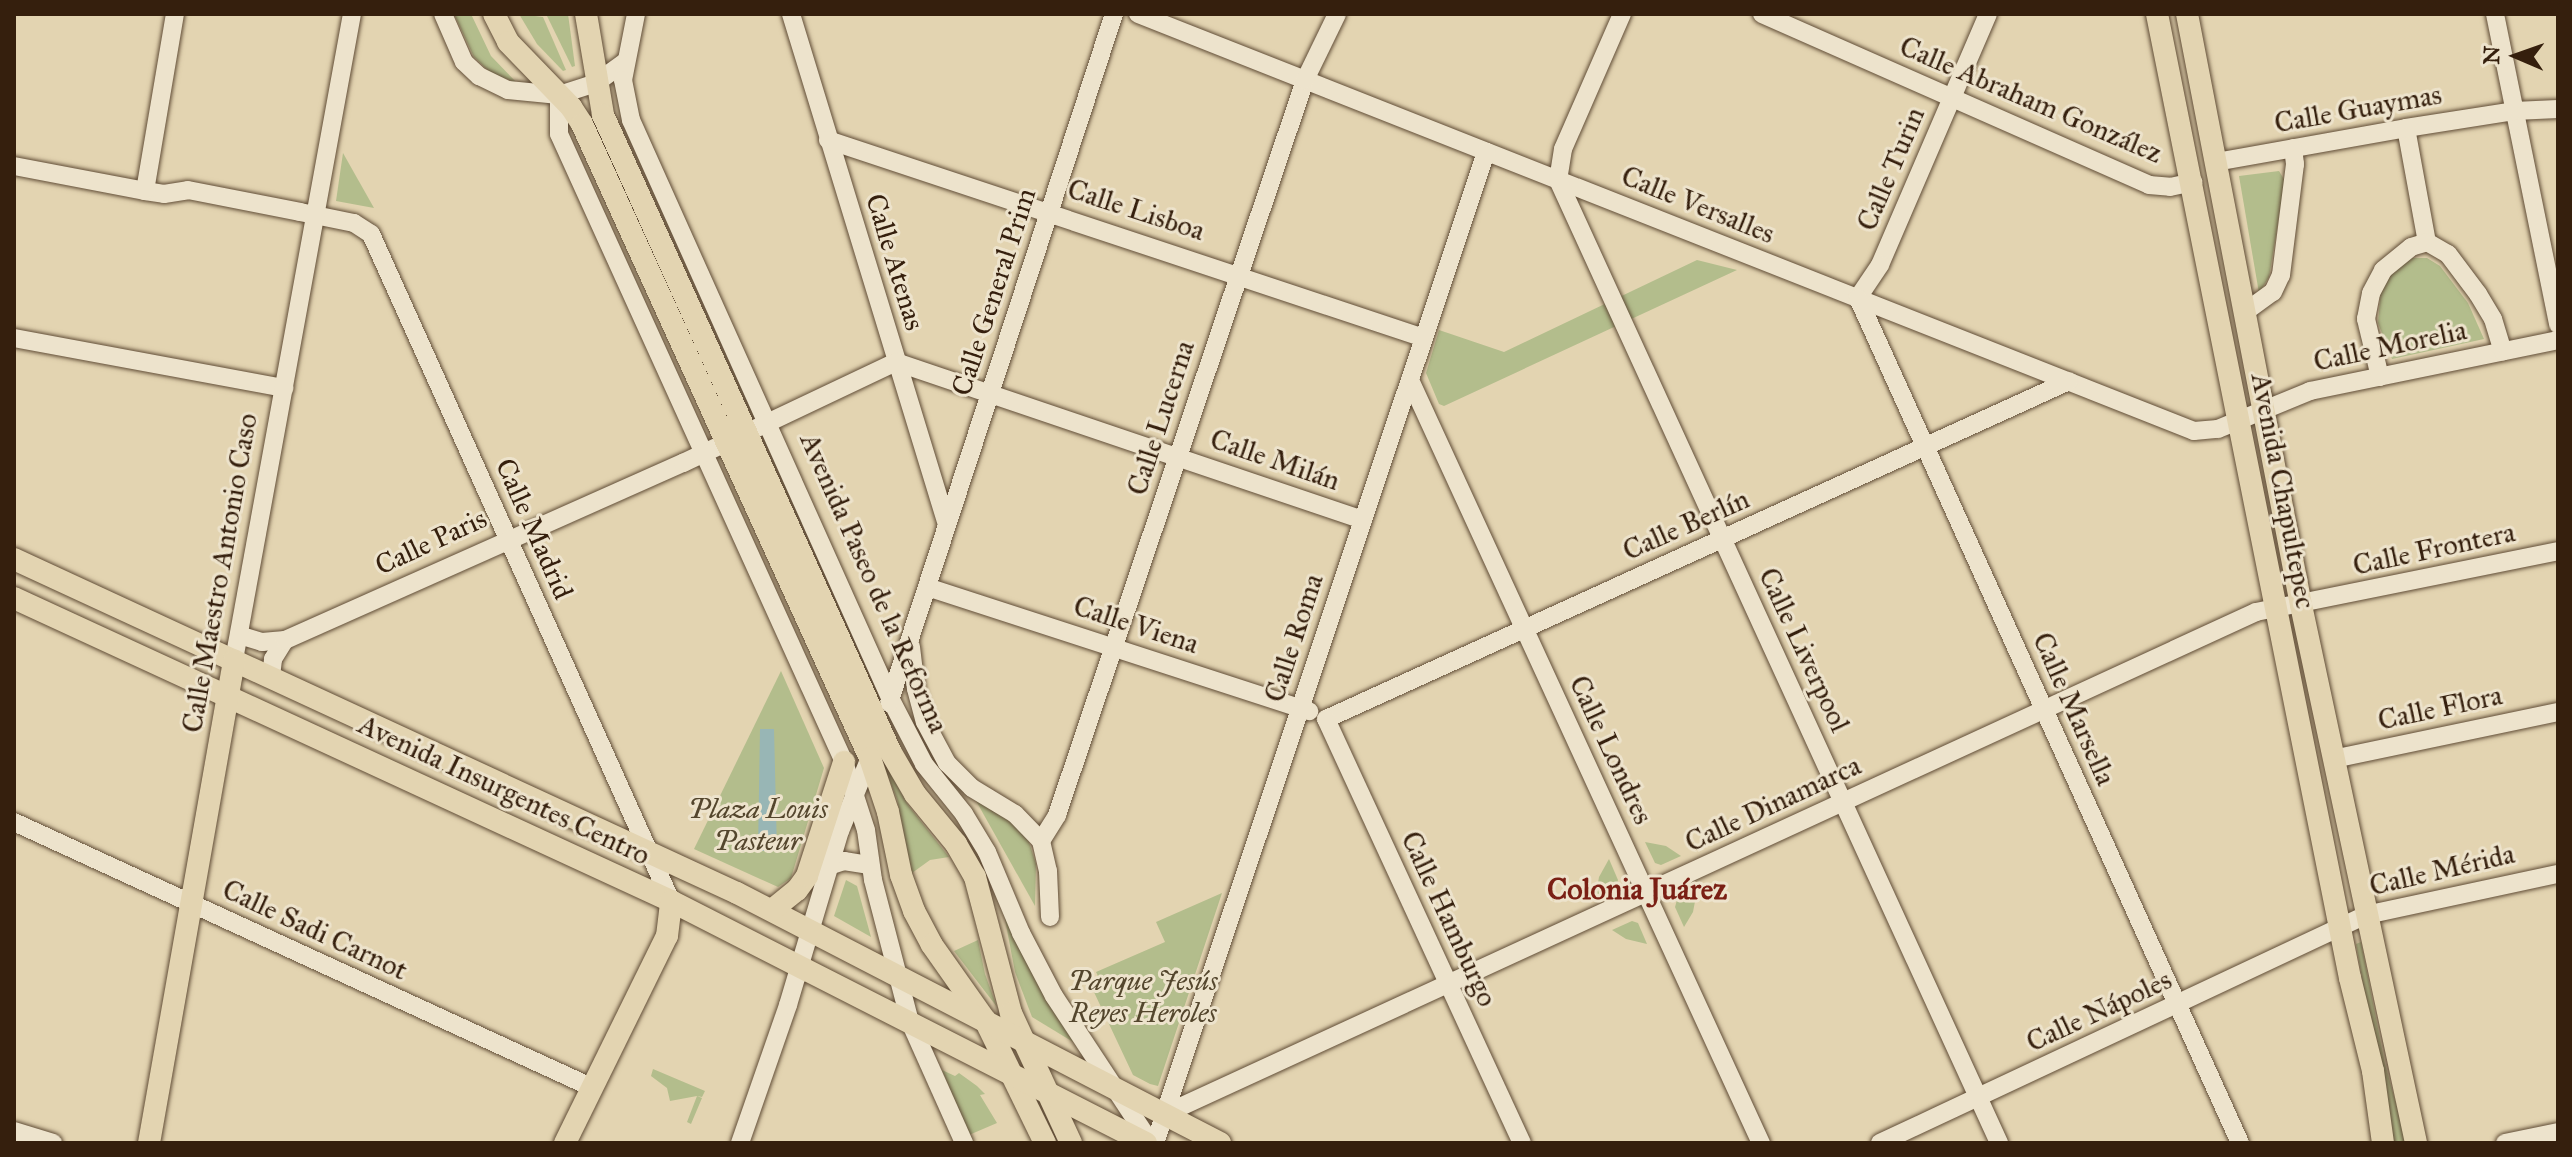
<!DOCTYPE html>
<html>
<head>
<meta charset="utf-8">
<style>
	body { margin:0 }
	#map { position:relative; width:2572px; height:1157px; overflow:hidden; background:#e3d4b1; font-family:"IM FELL Great Primer",serif }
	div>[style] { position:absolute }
	.green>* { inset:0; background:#b3bd8c }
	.water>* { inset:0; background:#98b6b5 }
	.roads { filter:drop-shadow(0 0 2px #604c36) drop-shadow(0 0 2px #604c36) }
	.minor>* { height:18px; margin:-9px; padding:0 9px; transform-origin:9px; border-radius:9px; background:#ede3cc }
	.major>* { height:22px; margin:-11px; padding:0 11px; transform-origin:11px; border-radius:11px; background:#e3d4b1 }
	span { translate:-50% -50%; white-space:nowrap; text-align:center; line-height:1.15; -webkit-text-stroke:6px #ede3cc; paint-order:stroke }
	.street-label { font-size:28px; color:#351f0d }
	.park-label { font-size:28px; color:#54462d; font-style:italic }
	.neighbourhood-label { font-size:30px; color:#7a1f14; font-weight:700 }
	.frame { position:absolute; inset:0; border:16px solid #351f0d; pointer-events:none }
	.north { position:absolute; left:2476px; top:16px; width:80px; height:80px; -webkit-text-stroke:6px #ede3cc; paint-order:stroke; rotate:272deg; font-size:22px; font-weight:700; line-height:32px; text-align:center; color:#351f0d }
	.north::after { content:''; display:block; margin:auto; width:28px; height:36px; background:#351f0d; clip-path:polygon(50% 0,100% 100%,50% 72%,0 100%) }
</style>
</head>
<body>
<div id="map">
	<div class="green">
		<div style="clip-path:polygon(454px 14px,471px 14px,491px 56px,517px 83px,491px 73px,474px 57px)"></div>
		<div style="clip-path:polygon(519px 14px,543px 17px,566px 70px,563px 71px,537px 44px)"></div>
		<div style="clip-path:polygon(568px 14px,575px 66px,572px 67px,547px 16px)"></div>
		<div style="clip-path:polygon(343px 153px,374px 208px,336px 201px)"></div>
		<div style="clip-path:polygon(2279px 171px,2285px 181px,2269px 277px,2259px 293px,2239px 176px)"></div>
		<div style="clip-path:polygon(2411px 258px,2427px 258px,2440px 266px,2468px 303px,2484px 339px,2392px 359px,2378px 323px,2381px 289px,2386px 275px)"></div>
		<div style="clip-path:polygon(1697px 260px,1737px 270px,1444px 406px,1439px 404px,1426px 373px,1439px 330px,1504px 352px)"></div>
		<div style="clip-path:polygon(781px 671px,824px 768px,791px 878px,778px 887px,694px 849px)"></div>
		<div style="clip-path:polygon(880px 756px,908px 805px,949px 857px,930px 860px,912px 873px,897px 799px)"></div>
		<div style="clip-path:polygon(975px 799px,1012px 819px,1029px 842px,1036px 864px,1035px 906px)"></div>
		<div style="clip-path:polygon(1645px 842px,1666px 846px,1681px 856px,1661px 865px,1655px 863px)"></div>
		<div style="clip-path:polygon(1609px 859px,1618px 880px,1616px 886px,1596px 895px,1599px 877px)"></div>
		<div style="clip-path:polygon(846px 880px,857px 886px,871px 937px,834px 916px)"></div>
		<div style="clip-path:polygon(1697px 891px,1693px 912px,1684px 927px,1675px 907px,1677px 900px)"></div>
		<div style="clip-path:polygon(1222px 893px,1158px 1086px,1150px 1084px,1133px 1075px,1093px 990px,1103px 986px,1096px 972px,1165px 942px,1156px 922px)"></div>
		<div style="clip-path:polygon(1004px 914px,1083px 1048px,1032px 1017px,1015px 972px)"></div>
		<div style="clip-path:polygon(1632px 921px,1638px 923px,1647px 944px,1626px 939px,1612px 930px)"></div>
		<div style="clip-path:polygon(978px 940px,985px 974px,997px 1007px,954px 951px)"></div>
		<div style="clip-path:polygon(2361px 942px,2385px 1064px,2407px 1143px,2391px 1143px,2356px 944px)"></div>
		<div style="clip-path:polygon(653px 1069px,705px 1091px,702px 1097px,697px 1096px,702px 1098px,691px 1124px,687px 1122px,697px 1096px,670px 1101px,667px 1088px,651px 1076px)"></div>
		<div style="clip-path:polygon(942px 1070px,955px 1076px,959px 1073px,977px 1086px,985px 1094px,980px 1095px,997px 1123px,969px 1135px)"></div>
	</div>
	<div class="water">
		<div style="clip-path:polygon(760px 729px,774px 729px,777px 851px,758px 851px)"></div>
	</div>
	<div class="roads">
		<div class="minor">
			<div style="left:443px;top:14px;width:52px;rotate:66.4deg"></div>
			<div style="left:464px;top:62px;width:21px;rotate:43deg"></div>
			<div style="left:479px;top:76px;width:32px;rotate:26deg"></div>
			<div style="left:508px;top:90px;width:51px;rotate:5.6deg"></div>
			<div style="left:559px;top:95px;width:39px;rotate:-18deg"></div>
			<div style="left:596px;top:83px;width:36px;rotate:-36deg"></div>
			<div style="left:636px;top:14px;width:67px;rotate:101.1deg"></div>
			<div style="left:623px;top:80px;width:41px;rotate:78.7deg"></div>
			<div style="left:631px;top:120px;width:636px;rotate:65.85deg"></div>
			<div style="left:891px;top:700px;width:72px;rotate:62.7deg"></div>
			<div style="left:924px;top:764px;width:64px;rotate:51.3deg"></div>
			<div style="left:964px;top:814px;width:44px;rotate:58.8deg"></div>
			<div style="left:987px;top:852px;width:88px;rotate:67.2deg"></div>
			<div style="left:1021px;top:933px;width:71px;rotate:62.4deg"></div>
			<div style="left:1054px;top:996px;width:176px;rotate:56.6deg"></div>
			<div style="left:791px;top:14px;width:534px;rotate:73.02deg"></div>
			<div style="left:1138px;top:14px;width:1135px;rotate:21.55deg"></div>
			<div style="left:2194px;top:431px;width:24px;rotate:-5deg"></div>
			<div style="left:2218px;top:429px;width:100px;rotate:-22.4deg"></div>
			<div style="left:2310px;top:391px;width:253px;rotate:-11.6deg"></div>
			<div style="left:1622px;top:14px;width:147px;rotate:113.6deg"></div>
			<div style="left:1563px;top:149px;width:31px;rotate:99deg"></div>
			<div style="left:1558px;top:180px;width:1059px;rotate:65.39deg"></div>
			<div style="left:1762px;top:14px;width:423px;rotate:23.8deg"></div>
			<div style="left:2149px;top:185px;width:21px;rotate:5deg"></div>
			<div style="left:2170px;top:187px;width:24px;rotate:-12deg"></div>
			<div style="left:1988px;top:14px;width:273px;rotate:113.3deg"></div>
			<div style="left:1880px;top:265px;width:40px;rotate:124deg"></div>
			<div style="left:1858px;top:298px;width:927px;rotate:65.67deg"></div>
			<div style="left:2495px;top:14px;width:317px;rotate:78.5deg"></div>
			<div style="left:559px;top:95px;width:39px;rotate:90deg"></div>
			<div style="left:559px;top:134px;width:690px;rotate:65.59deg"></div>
			<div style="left:844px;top:762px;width:71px;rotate:72.1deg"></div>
			<div style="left:866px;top:830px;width:50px;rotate:82deg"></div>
			<div style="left:873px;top:880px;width:147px;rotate:75.4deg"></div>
			<div style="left:910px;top:1022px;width:133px;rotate:65.9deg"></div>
			<div style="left:2406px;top:128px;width:116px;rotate:79.6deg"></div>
			<div style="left:828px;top:140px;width:628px;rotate:18.38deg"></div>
			<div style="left:2216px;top:162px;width:193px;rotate:-10.1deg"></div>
			<div style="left:2406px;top:128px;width:109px;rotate:-8.9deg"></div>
			<div style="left:2514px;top:111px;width:44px;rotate:-2.6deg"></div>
			<div style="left:14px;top:166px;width:133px;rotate:10.8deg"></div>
			<div style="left:145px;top:191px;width:19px;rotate:9deg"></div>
			<div style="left:164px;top:194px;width:24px;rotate:-9deg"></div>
			<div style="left:188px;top:190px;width:114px;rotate:11.1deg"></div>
			<div style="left:300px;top:212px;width:55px;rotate:11.5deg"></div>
			<div style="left:354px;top:223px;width:20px;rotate:33deg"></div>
			<div style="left:371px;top:234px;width:731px;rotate:65.78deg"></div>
			<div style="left:145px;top:191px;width:180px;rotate:-80.4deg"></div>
			<div style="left:2245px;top:312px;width:34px;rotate:-36deg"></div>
			<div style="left:2273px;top:292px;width:19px;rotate:-65deg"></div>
			<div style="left:2281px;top:275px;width:112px;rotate:-82.8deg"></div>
			<div style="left:2295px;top:164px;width:16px;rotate:-97deg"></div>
			<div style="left:14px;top:338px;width:275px;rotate:10.5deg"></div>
			<div style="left:2380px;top:377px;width:60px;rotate:-103.6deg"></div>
			<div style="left:2366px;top:319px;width:26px;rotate:-79deg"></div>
			<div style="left:2371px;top:293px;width:26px;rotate:-62deg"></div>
			<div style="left:2383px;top:270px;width:36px;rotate:-39deg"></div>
			<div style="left:2411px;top:247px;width:17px;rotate:-17deg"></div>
			<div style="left:2427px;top:242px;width:24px;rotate:30deg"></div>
			<div style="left:2448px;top:254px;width:50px;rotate:53.1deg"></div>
			<div style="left:2478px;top:294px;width:29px;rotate:59deg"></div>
			<div style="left:2493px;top:319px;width:34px;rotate:73deg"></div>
			<div style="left:1410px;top:380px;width:840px;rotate:65.3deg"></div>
			<div style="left:927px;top:587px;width:402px;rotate:18deg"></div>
			<div style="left:239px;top:635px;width:24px;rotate:17deg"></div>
			<div style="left:262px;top:642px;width:23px;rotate:-5deg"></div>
			<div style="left:911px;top:647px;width:42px;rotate:83.2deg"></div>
			<div style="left:916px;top:689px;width:34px;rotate:75deg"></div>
			<div style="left:925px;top:722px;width:47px;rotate:61.8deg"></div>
			<div style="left:947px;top:763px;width:35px;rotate:45deg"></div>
			<div style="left:972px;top:788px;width:50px;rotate:31.2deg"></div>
			<div style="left:1015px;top:814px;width:37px;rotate:46deg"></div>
			<div style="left:1041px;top:841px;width:31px;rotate:77deg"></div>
			<div style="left:1048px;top:871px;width:46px;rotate:87.5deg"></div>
			<div style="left:234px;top:660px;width:657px;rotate:-79.65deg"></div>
			<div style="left:271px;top:676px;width:17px;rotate:-83deg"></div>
			<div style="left:273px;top:659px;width:22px;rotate:-58deg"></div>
			<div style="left:285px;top:640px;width:436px;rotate:-24deg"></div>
			<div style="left:683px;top:463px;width:236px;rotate:-25.4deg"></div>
			<div style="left:896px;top:362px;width:493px;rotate:18.7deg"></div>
			<div style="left:889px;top:703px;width:725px;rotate:-71.92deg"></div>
			<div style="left:1326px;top:719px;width:816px;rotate:-24.46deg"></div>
			<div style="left:1326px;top:719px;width:467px;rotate:65.2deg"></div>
			<div style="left:2333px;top:759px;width:230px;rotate:-11.8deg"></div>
			<div style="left:14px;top:822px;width:637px;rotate:24.67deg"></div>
			<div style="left:1041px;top:841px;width:31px;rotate:-58deg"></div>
			<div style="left:1057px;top:815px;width:776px;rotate:-71.35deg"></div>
			<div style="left:1305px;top:80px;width:73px;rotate:-64.1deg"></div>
			<div style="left:829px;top:866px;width:16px;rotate:-18deg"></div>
			<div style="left:844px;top:861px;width:26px;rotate:9deg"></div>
			<div style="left:1165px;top:1114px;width:1201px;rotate:-24.71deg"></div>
			<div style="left:2256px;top:612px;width:308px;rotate:-11.4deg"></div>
			<div style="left:14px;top:1131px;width:41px;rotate:17.1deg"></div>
			<div style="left:740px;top:1143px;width:146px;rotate:-70.8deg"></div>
			<div style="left:788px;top:1005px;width:182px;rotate:-73.4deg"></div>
			<div style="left:840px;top:831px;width:87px;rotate:-67.8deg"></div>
			<div style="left:1155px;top:1143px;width:1045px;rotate:-71.53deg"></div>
			<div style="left:1880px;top:1143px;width:537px;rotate:-25.13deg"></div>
			<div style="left:2366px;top:915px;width:196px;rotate:-12.1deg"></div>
			<div style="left:2505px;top:1143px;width:54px;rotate:-11.7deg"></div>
		</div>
		<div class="major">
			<div style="left:494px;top:14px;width:31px;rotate:63deg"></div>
			<div style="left:508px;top:42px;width:91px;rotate:45.9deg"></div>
			<div style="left:571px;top:107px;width:20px;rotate:57deg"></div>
			<div style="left:582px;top:124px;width:696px;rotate:65.57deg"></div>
			<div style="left:870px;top:758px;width:57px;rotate:71.6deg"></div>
			<div style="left:888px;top:812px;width:64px;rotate:78.3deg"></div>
			<div style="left:901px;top:875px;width:38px;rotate:70deg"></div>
			<div style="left:914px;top:911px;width:38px;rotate:62deg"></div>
			<div style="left:932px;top:945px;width:92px;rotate:54.8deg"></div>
			<div style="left:985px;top:1020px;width:137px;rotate:64deg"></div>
			<div style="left:586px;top:14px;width:102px;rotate:80.4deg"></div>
			<div style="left:603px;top:115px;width:698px;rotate:65.71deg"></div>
			<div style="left:890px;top:751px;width:50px;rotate:59.8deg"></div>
			<div style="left:915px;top:794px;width:65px;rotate:50.6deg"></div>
			<div style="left:956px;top:844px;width:38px;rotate:60deg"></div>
			<div style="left:975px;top:877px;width:141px;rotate:75.2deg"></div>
			<div style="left:1011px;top:1013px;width:143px;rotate:65.2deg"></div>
			<div style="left:2157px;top:14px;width:983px;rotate:78.68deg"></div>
			<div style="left:2350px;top:978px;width:96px;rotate:76.1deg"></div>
			<div style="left:2373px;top:1071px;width:73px;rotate:82.1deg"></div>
			<div style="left:2187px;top:14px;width:602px;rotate:79.08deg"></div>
			<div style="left:2301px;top:605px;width:550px;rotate:77.93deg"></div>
			<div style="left:14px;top:559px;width:796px;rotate:24.8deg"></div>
			<div style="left:737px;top:893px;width:544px;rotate:27.37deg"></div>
			<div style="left:14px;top:598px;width:724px;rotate:24.76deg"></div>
			<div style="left:671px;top:901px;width:533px;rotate:27deg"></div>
			<div style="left:772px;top:910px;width:32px;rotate:-39deg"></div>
			<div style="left:797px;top:890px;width:17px;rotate:-54deg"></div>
			<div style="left:807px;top:876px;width:120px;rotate:-72deg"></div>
			<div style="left:149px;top:1143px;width:490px;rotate:-80deg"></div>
			<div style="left:565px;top:1143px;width:231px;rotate:-63.8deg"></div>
			<div style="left:667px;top:936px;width:35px;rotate:-83deg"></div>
		</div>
	</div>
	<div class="street-label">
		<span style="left:2031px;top:100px;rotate:23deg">Calle Abraham González</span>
		<span style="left:2358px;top:109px;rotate:-10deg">Calle Guaymas</span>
		<span style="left:1891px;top:169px;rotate:-67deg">Calle Turin</span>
		<span style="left:1698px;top:205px;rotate:22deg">Calle Versalles</span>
		<span style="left:1136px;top:210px;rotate:18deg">Calle Lisboa</span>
		<span style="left:895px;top:262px;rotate:73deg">Calle Atenas</span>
		<span style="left:994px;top:292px;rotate:-72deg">Calle General Prim</span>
		<span style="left:2390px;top:346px;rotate:-12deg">Calle Morelia</span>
		<span style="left:1161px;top:418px;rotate:-72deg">Calle Lucerna</span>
		<span style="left:1275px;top:460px;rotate:19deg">Calle Milán</span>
		<span style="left:2283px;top:491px;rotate:79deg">Avenida Chapultepec</span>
		<span style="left:1686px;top:525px;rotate:-24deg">Calle Berlín</span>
		<span style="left:534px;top:529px;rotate:66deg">Calle Madrid</span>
		<span style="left:431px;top:542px;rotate:-25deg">Calle Paris</span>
		<span style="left:2434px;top:549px;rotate:-12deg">Calle Frontera</span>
		<span style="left:220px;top:573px;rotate:-80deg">Calle Maestro Antonio Caso</span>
		<span style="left:874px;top:583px;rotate:66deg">Avenida Paseo de la Reforma</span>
		<span style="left:1136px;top:625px;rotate:18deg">Calle Viena</span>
		<span style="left:1294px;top:638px;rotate:-72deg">Calle Roma</span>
		<span style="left:1804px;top:650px;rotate:65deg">Calle Liverpool</span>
		<span style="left:2440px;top:708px;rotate:-12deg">Calle Flora</span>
		<span style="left:2074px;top:709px;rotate:66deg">Calle Marsella</span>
		<span style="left:1611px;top:750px;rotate:65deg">Calle Londres</span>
		<span style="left:504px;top:790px;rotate:25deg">Avenida Insurgentes Centro</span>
		<span style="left:1773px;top:804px;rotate:-25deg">Calle Dinamarca</span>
		<span style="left:2442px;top:870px;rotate:-13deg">Calle Mérida</span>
		<span style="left:1449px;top:919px;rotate:65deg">Calle Hamburgo</span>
		<span style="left:315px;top:930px;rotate:25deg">Calle Sadi Carnot</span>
		<span style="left:2099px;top:1011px;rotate:-25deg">Calle Nápoles</span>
	</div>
	<div class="park-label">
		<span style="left:758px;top:825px">Plaza Louis<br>Pasteur</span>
		<span style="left:1143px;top:997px">Parque Jesús<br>Reyes Heroles</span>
	</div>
	<div class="neighbourhood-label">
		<span style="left:1637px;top:889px">Colonia Juárez</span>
	</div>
	<div class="frame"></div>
	<div class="north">N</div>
</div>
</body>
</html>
